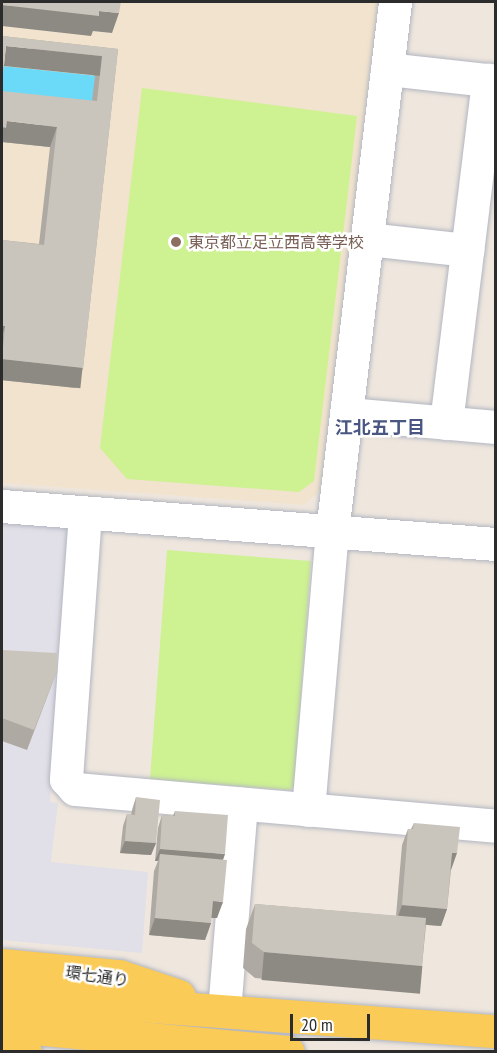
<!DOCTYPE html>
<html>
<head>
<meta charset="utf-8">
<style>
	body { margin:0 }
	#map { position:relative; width:497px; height:1053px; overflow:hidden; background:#efe7de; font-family:"PT Sans Narrow","Noto Sans JP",sans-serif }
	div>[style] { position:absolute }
	.industrial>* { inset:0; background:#e1dfe7 }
	.education>* { inset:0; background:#f1e3cd }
	.pitch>* { inset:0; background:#cef192 }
	.water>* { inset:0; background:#6adaf8; transform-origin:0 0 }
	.roads { filter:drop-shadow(0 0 2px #b2b6c1) drop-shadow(0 0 2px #b2b6c1) }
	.minor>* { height:33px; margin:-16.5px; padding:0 16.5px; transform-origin:16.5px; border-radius:16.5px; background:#fff }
	.major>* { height:33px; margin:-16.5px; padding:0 16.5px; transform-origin:16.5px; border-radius:16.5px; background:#fbcb57 }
	.wall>* { inset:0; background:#aea9a2 }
	.shaded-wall>* { inset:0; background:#8d8a84; transform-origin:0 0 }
	.building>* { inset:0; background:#cac5bc }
	.dots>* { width:16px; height:16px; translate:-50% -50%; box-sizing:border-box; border:3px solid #fff; border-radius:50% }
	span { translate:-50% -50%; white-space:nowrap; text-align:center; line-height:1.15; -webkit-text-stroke:5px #fff; paint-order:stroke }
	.education-label { font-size:16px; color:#785e54 }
	.left { translate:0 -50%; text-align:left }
	.street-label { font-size:16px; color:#2c2c2c }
	.neighbourhood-label { font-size:18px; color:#495681; font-weight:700 }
	.frame { position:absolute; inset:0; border:3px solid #2c2c2c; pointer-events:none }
	.scale { position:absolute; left:290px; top:1014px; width:80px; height:27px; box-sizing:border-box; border:3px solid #2c2c2c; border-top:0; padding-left:8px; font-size:18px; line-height:21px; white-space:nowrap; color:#2c2c2c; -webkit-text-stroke:4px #fff; paint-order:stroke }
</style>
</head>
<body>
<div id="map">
	<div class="industrial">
		<div style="clip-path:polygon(2px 522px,62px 525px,70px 534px,50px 802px,58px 803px,51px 862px,148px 872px,142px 953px,2px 940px)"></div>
	</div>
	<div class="education">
		<div style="clip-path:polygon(2px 2px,378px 2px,320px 491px,304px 505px,2px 483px)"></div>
	</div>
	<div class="pitch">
		<div style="clip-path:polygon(142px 88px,357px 116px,314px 481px,299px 492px,127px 479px,100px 448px)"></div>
		<div style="clip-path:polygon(167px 550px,311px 561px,294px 786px,289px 790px,150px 779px)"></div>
	</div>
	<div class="water">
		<div style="left:2px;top:66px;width:94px;height:45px;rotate:6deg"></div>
	</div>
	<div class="roads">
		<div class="minor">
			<div style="left:387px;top:69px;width:110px;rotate:6.3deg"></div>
			<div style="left:367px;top:239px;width:101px;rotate:6.3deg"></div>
			<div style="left:347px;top:414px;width:150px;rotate:5deg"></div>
			<div style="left:446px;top:423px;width:346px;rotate:-83deg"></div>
			<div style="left:2px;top:506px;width:495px;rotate:4.4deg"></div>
			<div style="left:85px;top:513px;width:267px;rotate:94.1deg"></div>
			<div style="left:66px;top:779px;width:13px;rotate:48deg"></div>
			<div style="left:75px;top:789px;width:423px;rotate:5deg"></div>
			<div style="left:308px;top:810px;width:279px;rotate:-85.1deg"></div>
			<div style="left:332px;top:532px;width:534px;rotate:-83.22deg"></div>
			<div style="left:224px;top:1011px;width:208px;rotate:-85.3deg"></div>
		</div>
		<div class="major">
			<div style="left:2px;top:965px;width:118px;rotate:5.4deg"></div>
			<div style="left:119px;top:976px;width:63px;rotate:18.4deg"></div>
			<div style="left:2px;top:995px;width:495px;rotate:4.2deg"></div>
			<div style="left:2px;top:1025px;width:287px;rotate:5.4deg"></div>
			<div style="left:2px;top:1050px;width:23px;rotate:5deg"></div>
		</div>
	</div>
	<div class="wall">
		<div style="clip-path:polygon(2px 36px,118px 49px,83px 368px,75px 388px,2px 380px,2px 240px,39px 244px,50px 147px,2px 142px,92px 101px,95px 76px)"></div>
		<div style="clip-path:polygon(2px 650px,57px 671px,27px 750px,2px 741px)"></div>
		<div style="clip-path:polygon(136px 797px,156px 843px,151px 855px,120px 853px,123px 826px,127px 814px,131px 815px,132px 810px)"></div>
		<div style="clip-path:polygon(175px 811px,223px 860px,217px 918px,211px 918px,211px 923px,205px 940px,149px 935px,154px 871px,158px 861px,155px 861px,158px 828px,162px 815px,173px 816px)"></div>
		<div style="clip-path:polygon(414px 823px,451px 870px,447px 909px,441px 926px,426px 925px,422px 966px,413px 992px,255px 978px,243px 968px,246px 929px,255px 904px,396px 916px,402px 845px,408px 829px,411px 829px)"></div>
	</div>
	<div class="shaded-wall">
		<div style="clip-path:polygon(2px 5px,99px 11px,119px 13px,112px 33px,93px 31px,91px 36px,2px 26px)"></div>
		<div style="left:6px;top:46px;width:97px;height:20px;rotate:6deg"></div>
		<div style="clip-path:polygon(7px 121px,57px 127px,50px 147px,2px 142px,2px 127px)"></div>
		<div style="clip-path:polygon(2px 326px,5px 326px,2px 337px)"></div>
		<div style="left:2px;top:359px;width:81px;height:21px;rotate:6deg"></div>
		<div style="clip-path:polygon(125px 841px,156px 843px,151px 855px,120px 853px)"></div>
		<div style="clip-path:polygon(160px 849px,225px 854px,221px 866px,160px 854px,158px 861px,155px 861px)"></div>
		<div style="clip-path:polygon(452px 853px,457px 853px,451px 870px,446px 869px)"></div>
		<div style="clip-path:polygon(213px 901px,223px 902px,217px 918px,206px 918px)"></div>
		<div style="clip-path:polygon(402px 905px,447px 909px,441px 926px,396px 922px)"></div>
		<div style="clip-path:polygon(155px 918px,211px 923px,205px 940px,149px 935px)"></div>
		<div style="left:264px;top:952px;width:159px;height:28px;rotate:5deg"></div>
	</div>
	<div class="building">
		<div style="clip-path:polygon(2px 2px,121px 2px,119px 13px,99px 11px,99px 16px,2px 5px)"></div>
		<div style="clip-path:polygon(2px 36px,118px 49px,83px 368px,2px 359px,5px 326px,2px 326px,2px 240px,44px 245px,57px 127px,7px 121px,6px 128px,2px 127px,2px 91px,97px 101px,102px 56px,6px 46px,2px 83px)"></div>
		<div style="clip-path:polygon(2px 650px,57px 653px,57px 671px,34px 730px,2px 718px)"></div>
		<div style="clip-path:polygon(136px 797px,160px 800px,156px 843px,125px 841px,127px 814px,135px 815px)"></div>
		<div style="clip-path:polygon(175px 811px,228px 815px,225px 854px,160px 849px,162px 815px,175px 816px)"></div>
		<div style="clip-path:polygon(414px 823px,460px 827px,457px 853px,452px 853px,447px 909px,402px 905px,408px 829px,413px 829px)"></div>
		<div style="clip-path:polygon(160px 854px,227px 860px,223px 902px,213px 901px,211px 923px,155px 918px)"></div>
		<div style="clip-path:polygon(255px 904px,426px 918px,422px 966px,264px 952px,252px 943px)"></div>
	</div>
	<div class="dots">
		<div style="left:176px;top:242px;background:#8d6e63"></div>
	</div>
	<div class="education-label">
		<span class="left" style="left:188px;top:242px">東京都立足立西高等学校</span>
	</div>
	<div class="street-label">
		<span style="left:97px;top:976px;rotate:8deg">環七通り</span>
	</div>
	<div class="neighbourhood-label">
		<span style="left:380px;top:428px">江北五丁目</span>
	</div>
	<div class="frame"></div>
	<div class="scale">20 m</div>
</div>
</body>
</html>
